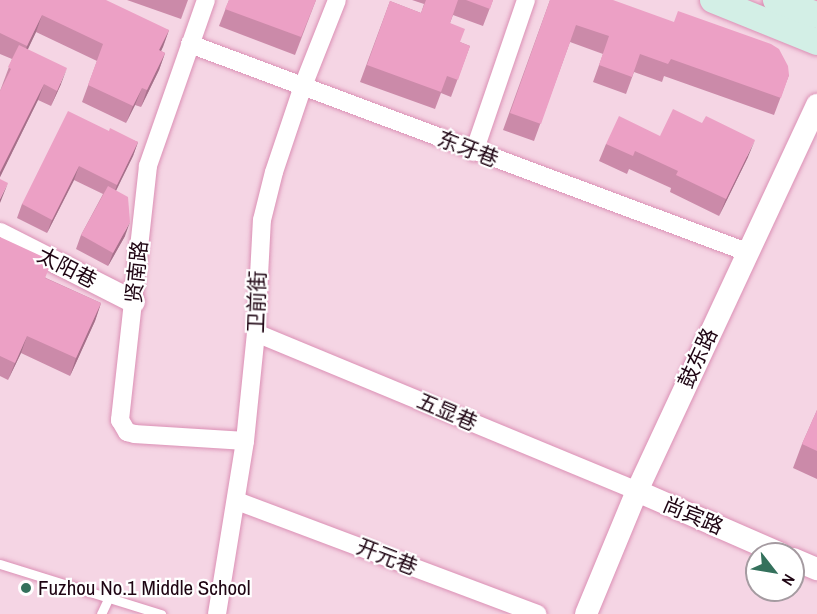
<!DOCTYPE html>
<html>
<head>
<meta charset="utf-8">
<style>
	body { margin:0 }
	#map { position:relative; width:817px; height:614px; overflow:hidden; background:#f5d5e4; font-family:"Archivo Narrow","Noto Sans SC",sans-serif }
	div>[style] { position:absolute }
	.roads { filter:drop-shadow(0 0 2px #db90b5) drop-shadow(0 0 2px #db90b5) }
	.service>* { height:9px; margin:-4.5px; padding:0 4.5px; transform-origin:4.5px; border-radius:4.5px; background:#fff }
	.minor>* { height:18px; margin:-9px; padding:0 9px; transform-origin:9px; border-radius:9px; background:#fff }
	.tertiary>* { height:22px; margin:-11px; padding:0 11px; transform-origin:11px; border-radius:11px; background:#fff }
	.secondary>* { height:26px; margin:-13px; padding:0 13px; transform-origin:13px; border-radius:13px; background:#d3efe6 }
	.wall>* { inset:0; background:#cb8aa9 }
	.shaded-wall>* { inset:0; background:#a5708a }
	.building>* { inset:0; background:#eca0c5 }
	.dots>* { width:16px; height:16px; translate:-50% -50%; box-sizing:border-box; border:3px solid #fff; border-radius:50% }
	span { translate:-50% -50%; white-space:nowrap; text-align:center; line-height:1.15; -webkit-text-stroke:4.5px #fff; paint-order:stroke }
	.street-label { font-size:21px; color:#1f0513 }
	.poi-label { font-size:21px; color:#1f0513 }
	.left { translate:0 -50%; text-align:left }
	.north { position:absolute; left:745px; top:542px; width:60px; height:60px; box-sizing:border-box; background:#fff; border:2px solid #a59ba1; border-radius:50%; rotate:121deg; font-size:16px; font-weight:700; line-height:24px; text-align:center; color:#1f0513 }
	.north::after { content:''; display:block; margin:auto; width:21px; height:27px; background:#34715c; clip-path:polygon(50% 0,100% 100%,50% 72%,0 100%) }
</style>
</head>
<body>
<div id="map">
	<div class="roads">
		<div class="service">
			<div style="left:0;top:564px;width:169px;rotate:17.3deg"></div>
			<div style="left:101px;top:614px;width:19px;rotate:-65deg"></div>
		</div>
		<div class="minor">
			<div style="left:206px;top:0;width:176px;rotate:109.3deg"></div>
			<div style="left:148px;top:166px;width:256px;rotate:96.3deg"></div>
			<div style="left:120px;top:420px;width:14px;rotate:60deg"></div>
			<div style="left:127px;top:432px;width:8px;rotate:14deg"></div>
			<div style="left:135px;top:434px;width:110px;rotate:3.6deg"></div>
			<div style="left:190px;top:44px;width:595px;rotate:20.48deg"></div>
			<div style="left:474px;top:152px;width:161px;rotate:-71.1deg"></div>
			<div style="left:256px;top:333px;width:412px;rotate:22.5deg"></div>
			<div style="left:237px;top:501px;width:321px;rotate:20.6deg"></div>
			<div style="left:217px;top:614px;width:175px;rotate:-80.8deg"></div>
			<div style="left:245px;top:441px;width:109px;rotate:-84.2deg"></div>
			<div style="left:256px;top:333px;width:113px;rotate:-87deg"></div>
			<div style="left:262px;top:220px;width:49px;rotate:-76deg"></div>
			<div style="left:274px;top:172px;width:91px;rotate:-71.4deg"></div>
			<div style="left:303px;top:86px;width:92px;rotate:-68.4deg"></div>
		</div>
		<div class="tertiary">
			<div style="left:0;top:234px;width:150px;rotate:26.9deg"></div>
			<div style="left:637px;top:491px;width:157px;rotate:23.6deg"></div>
			<div style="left:793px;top:559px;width:26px;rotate:23deg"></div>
			<div style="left:586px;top:614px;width:133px;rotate:-67.5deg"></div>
			<div style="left:637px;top:491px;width:426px;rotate:-65deg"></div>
		</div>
		<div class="secondary">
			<div style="left:713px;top:0;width:112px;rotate:22deg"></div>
			<div style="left:776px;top:0;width:44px;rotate:20.1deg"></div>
		</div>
	</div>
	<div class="wall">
		<div style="clip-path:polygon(0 0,169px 30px,161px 51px,165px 53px,159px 70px,141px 107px,135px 105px,126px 123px,82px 102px,97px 61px,36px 32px,27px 50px,61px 84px,51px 106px,38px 100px,0 177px,0 91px,12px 59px,0 54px)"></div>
		<div style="clip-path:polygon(127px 0,188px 0,181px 19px)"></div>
		<div style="clip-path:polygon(229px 0,316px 0,295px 55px,219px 26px)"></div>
		<div style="clip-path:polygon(412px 0,493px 0,483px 26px,453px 15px,450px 23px,460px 42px,470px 46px,451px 97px,441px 93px,435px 109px,360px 82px,390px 1px,421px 13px,424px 4px)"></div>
		<div style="clip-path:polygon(550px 0,789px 75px,774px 115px,664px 76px,662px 82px,634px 72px,626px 94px,593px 82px,603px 54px,570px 42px,534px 141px,503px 130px)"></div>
		<div style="clip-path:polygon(109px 131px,138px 142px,133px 156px,116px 190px,125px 236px,108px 266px,76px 249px,81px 235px,103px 194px,74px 180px,47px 233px,17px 218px,22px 204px)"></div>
		<div style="clip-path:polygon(660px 136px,748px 157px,719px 216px,670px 192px,671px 188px,629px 169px,627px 174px,599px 161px,606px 144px)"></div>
		<div style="clip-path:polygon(0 237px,46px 278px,101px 303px,95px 321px,70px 376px,21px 353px,8px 380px,0 376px)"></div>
		<div style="clip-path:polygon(817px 410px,817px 479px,793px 468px,802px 444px)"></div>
	</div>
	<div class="shaded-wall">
		<div style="clip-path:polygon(42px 15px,36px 32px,21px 64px,27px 46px)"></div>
		<div style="clip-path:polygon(169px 30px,163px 47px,153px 67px,159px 50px)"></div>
		<div style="clip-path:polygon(165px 53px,159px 70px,141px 107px,147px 90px)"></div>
		<div style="clip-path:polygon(67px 68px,61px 84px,51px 106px,57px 91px)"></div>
		<div style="clip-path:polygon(44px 84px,38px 100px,0 177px,0 172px)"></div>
		<div style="clip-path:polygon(142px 88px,135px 105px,126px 123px,133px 106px)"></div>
		<div style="clip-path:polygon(755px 140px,748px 157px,719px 216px,726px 199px)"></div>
		<div style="clip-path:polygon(138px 142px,133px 156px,112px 199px,117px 185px)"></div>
		<div style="clip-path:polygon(79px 166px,74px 180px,47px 233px,52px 220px)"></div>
		<div style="clip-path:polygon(8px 183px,0 203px,0 199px)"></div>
		<div style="clip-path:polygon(130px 222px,125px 236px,108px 266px,113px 253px)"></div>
		<div style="clip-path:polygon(101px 303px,95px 321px,70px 376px,76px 358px)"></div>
		<div style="clip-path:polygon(27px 336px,21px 353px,8px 380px,15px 363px)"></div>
	</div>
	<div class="building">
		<div style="clip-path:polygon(0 0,106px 0,169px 30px,159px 50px,165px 53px,147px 90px,142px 88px,133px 106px,88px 85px,103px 44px,42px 15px,27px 46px,0 33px)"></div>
		<div style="clip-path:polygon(229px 0,316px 0,301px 37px,225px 9px)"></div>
		<div style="clip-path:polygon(426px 0,458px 0,450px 23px,465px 29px,460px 42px,470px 46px,458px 80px,447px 76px,441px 92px,367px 65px,390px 1px,421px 13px)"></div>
		<div style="clip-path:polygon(466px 0,493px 0,490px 9px)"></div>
		<div style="clip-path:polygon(550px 0,613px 0,674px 22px,678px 11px,771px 44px,779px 49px,788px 66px,789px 75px,781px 98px,671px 59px,668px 64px,640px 54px,632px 77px,599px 65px,609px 36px,576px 25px,541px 124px,510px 113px)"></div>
		<div style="clip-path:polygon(19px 45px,67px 68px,57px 91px,44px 84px,0 172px,0 91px,11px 69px,8px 67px)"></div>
		<div style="clip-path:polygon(673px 109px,702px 123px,706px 116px,755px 140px,726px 199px,676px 175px,678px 171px,635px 151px,633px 156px,606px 144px,619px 116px,660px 136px)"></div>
		<div style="clip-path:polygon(68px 111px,109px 131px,110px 128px,138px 142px,117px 185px,79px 166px,52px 220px,22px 204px)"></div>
		<div style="clip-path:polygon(0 179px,8px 183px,0 199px)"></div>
		<div style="clip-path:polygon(108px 186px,128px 197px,130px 222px,113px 253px,81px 235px)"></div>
		<div style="clip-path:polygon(0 237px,52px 261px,45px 278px,101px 303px,76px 358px,27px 336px,15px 363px,0 356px)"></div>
		<div style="clip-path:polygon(817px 410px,817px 451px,802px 444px)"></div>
	</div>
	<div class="dots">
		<div style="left:26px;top:588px;background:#34715c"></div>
	</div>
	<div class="street-label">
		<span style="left:468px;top:149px;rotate:21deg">东牙巷</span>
		<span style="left:67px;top:268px;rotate:27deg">太阳巷</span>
		<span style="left:137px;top:272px;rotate:-84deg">贤南路</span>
		<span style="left:257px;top:302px;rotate:-88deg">卫前街</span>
		<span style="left:698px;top:358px;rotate:-65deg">鼓东路</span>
		<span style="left:447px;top:412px;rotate:23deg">五显巷</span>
		<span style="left:693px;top:516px;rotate:23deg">尚宾路</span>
		<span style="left:387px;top:557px;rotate:21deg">开元巷</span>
	</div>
	<div class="poi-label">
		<span class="left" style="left:38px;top:588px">Fuzhou No.1 Middle School</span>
	</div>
	<div class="north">N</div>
</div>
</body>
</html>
